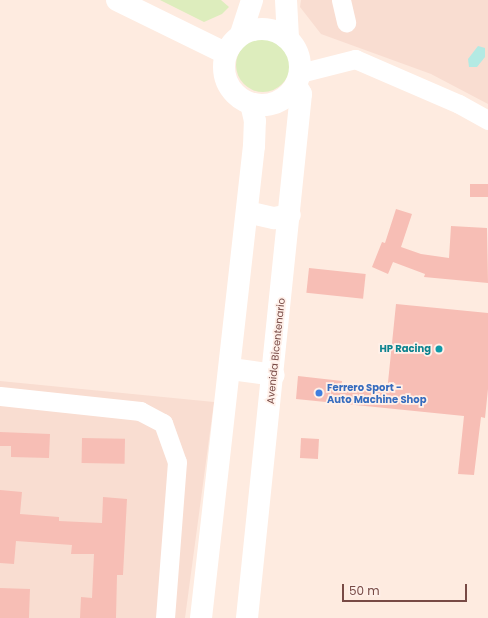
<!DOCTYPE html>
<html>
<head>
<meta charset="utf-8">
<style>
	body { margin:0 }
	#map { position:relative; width:488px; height:618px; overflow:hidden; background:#feebe0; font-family:Poppins,sans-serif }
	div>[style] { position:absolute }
	.residential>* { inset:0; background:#f9ddd1 }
	.green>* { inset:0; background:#ddedbd }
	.round { border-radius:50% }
	.water>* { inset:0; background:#b3eae3 }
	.building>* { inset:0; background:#f7beb5; transform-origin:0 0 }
	.minor>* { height:19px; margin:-9.5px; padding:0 9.5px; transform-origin:9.5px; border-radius:9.5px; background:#fff }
	.tertiary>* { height:22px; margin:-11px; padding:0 11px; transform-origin:11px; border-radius:11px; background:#fff }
	.secondary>* { height:22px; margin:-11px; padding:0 11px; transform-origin:11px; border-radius:11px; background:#fff }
	.secondary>.ring { margin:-11px; padding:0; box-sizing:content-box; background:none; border:22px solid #fff; border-radius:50% }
	.dots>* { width:11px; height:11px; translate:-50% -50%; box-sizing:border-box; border:2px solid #fff0e9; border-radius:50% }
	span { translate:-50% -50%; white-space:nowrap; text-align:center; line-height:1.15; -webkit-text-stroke:3.5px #fff0e9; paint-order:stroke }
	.culture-label { font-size:10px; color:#0d838f; font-weight:700 }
	.right { translate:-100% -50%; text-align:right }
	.street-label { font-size:10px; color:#784a45 }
	.shop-label { font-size:10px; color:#366cbe; font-weight:700 }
	.left { translate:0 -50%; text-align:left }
	.scale { position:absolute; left:342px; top:584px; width:125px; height:18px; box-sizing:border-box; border:2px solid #784a45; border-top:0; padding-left:5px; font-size:12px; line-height:14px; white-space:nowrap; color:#784a45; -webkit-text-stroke:3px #fff0e9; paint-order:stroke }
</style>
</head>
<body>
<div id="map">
	<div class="residential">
		<div style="clip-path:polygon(301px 0,488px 0,488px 104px,431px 74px,321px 34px,300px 7px)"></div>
		<div style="clip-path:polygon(0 381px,214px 402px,185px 618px,0 618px)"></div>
	</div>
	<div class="green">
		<div style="clip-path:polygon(160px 0,221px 0,229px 7px,222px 14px,204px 22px)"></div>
		<div class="round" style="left:236px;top:38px;width:54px;height:54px"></div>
	</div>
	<div class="water">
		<div style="clip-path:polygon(478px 46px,485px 48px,485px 57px,477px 67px,469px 67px,468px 59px)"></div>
	</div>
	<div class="building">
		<div style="left:470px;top:184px;width:18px;height:13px"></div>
		<div style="clip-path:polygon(396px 209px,412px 214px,401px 247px,421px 254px,449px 258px,451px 226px,487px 228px,488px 283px,424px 277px,425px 274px,393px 262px,388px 274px,372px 267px,382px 242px,385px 243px)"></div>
		<div style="left:309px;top:268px;width:57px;height:25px;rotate:6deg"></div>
		<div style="clip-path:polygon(396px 304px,488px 313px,488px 389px,485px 418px,481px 417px,474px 475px,458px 474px,464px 416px,296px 399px,298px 376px,342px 381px,341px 388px,387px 392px)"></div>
		<div style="clip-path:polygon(0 432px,50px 434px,49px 458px,11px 457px,11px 446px,0 446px)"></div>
		<div style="left:82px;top:438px;width:43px;height:25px;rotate:1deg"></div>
		<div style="left:301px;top:438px;width:18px;height:20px;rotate:3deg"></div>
		<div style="clip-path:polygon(0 490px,22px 492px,20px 514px,59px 517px,59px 521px,102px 523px,103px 497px,127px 499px,123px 575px,117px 575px,116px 618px,80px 618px,81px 597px,92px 598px,94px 554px,71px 554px,72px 545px,16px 541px,14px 564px,0 563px)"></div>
		<div style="left:0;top:588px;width:30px;height:30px;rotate:2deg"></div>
	</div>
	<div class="minor">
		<div style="left:341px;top:0;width:23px;rotate:77deg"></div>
		<div style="left:300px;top:73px;width:57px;rotate:-14.3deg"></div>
		<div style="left:355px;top:59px;width:113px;rotate:23.4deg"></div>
		<div style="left:459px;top:104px;width:33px;rotate:29deg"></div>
		<div style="left:0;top:396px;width:141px;rotate:6.1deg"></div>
		<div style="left:140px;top:411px;width:26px;rotate:28deg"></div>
		<div style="left:163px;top:423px;width:41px;rotate:70.3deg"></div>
		<div style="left:177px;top:462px;width:156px;rotate:94.4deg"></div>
	</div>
	<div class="tertiary">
		<div style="left:247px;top:212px;width:28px;rotate:13deg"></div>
		<div style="left:274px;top:218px;width:16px;rotate:-11deg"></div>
		<div style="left:231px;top:369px;width:43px;rotate:7.9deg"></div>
		<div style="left:201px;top:618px;width:475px;rotate:-83.6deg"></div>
		<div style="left:254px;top:146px;width:25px;rotate:-88deg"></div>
		<div style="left:255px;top:121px;width:17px;rotate:-103deg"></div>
		<div style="left:247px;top:618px;width:527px;rotate:-84.12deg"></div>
		<div style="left:301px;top:94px;width:10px;rotate:-119deg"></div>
	</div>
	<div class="secondary">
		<div style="left:117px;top:0;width:120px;rotate:26.1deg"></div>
		<div style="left:286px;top:0;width:38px;rotate:87deg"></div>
		<div class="ring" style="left:224px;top:29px;width:54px;height:54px"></div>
		<div style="left:241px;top:34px;width:36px;rotate:-72deg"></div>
	</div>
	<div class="dots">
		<div style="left:439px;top:349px;background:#0f9aa8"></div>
		<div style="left:319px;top:393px;background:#3f7fe0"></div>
	</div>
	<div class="culture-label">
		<span class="right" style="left:431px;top:349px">HP Racing</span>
	</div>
	<div class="street-label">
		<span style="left:276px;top:351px;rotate:-84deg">Avenida Bicentenario</span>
	</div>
	<div class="shop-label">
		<span class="left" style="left:327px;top:393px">Ferrero Sport -<br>Auto Machine Shop</span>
	</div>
	<div class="scale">50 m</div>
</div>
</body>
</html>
